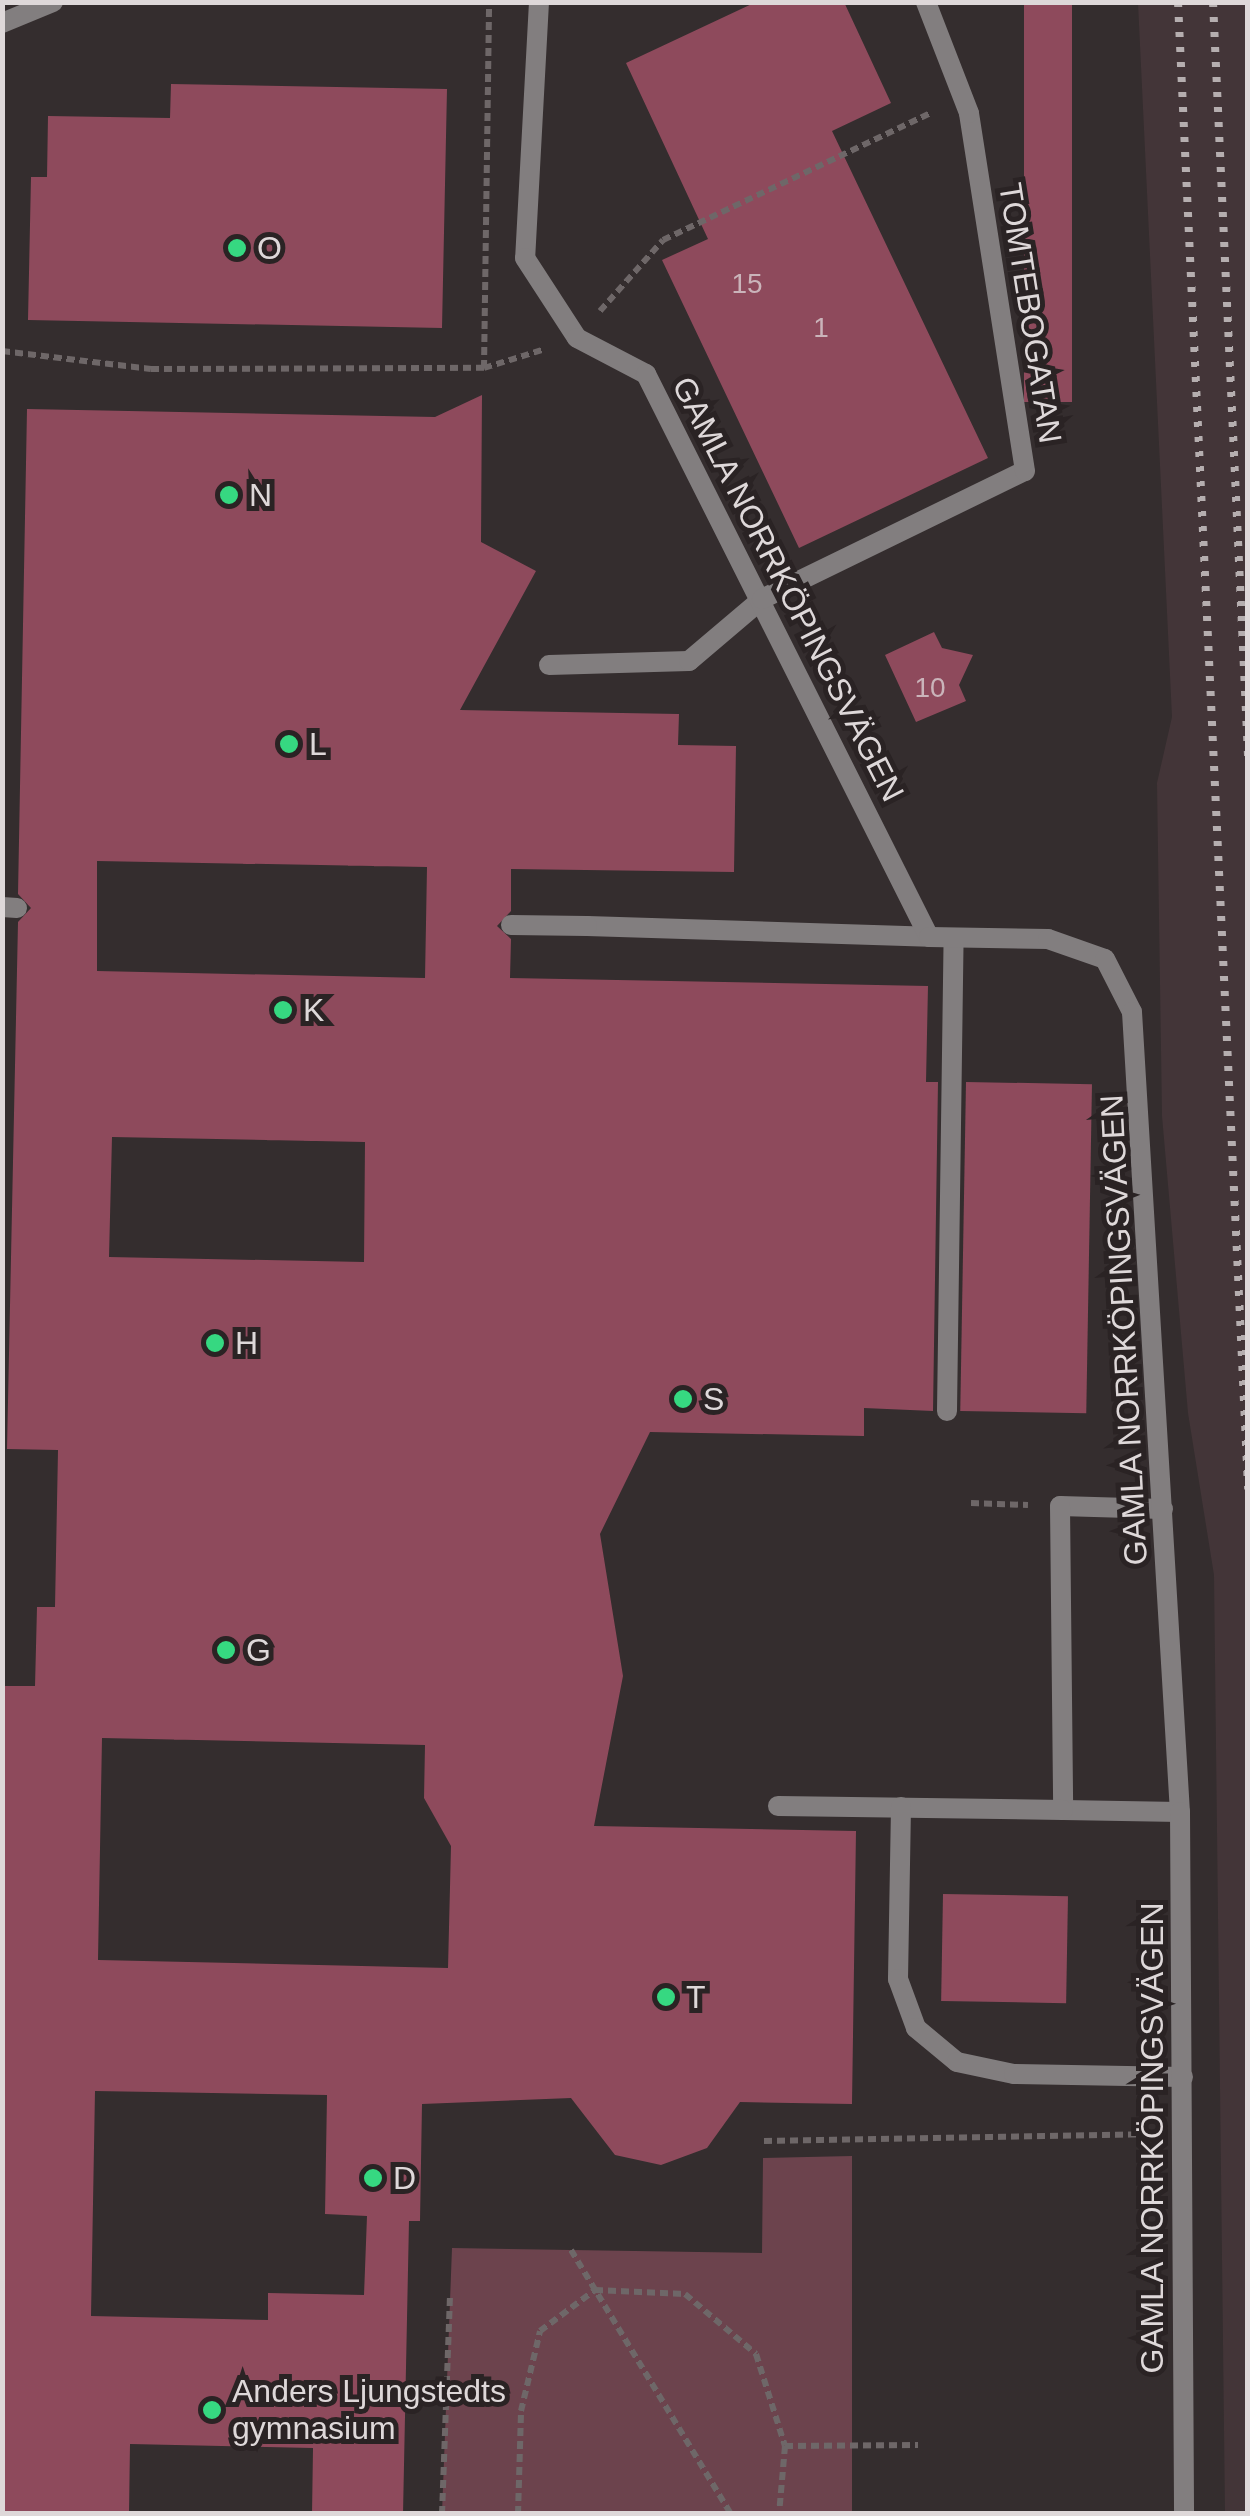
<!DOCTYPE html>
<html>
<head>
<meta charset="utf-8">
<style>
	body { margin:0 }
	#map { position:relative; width:1250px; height:2516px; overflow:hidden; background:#342d2e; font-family:Arial,sans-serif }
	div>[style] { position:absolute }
	.built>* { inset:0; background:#433538 }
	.green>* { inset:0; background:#6c434d }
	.building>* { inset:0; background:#8e4a5c; transform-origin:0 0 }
	.path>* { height:6px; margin-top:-3px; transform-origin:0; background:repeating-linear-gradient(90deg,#6e6768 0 8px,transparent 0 13px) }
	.service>* { height:20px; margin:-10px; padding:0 10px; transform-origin:10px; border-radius:10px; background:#827e7f }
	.pedestrian>* { height:20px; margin:-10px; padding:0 10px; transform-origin:10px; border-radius:10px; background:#827e7f }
	.minor>* { height:20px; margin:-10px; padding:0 10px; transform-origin:10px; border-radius:10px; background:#827e7f }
	.rail>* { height:8px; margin-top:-4px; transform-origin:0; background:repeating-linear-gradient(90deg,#b5aeaf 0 5px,transparent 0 15px) }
	.dots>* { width:28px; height:28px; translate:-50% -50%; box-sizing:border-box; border:5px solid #2a2324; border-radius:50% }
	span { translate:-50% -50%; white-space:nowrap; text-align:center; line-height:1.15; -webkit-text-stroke:10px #2a2324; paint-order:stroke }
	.number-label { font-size:28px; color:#cab4ba }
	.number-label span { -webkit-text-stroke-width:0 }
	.poi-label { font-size:32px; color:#ded8d9 }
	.left { translate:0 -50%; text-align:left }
	.street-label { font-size:32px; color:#ded8d9 }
	.frame { position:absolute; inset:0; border:5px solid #ded8d9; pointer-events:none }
</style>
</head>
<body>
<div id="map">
	<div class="built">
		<div style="clip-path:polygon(1138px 3px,1248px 3px,1247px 2514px,1225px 2513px,1214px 1575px,1188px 1413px,1162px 1116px,1157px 783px,1172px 717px)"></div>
	</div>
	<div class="green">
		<div style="clip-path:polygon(852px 2156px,852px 2513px,442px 2513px,452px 2248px,762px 2253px,763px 2158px)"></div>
	</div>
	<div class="building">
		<div style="clip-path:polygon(756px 2px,844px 2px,891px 103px,832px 131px,988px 458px,799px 548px,662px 260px,708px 239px,626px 63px)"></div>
		<div style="left:1024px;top:2px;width:48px;height:400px"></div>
		<div style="clip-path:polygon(171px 84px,447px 89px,442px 328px,28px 320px,31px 177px,47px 177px,48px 116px,170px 118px)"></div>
		<div style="clip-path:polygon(evenodd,482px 395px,481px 542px,536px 571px,460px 710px,679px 714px,678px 745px,736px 746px,734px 872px,511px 869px,511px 911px,497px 926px,511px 939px,510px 978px,928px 986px,926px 1082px,938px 1082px,933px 1411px,864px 1408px,864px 1436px,650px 1432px,600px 1534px,623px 1676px,594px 1826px,856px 1831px,852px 2104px,740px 2102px,707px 2148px,661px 2165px,615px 2155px,571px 2098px,422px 2104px,420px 2221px,409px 2221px,403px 2514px,312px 2514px,313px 2448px,130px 2444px,129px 2514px,2px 2514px,5px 1686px,35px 1686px,37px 1607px,55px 1607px,58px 1450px,7px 1449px,18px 922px,31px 908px,18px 894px,27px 409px,435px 417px,482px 395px,97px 861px,427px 867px,425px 978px,97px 971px,97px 861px,482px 395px,112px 1137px,365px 1142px,364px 1262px,109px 1257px,112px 1137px,482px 395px,102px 1738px,425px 1745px,424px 1798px,451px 1846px,448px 1968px,98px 1960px,102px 1738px,482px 395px,95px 2091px,327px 2095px,325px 2214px,367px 2216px,364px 2295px,268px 2293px,268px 2320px,91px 2316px,95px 2091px)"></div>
		<div style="clip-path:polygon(934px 632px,942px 648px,973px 655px,959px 685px,966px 701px,916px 722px,885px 655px)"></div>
		<div style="left:966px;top:1082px;width:126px;height:329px;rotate:1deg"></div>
		<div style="left:943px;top:1894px;width:125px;height:107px;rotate:1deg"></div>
	</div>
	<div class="path">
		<div style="left:600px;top:311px;width:95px;rotate:-48.4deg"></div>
		<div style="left:663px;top:240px;width:298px;rotate:-25.4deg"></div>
		<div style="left:2px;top:351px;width:150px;rotate:6.9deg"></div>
		<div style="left:151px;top:369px;width:333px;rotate:-0.2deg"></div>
		<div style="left:484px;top:368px;width:61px;rotate:-17.2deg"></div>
		<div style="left:484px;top:368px;width:366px;rotate:-89.2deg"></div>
		<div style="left:971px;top:1503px;width:57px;rotate:2deg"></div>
		<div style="left:764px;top:2141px;width:382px;rotate:-1deg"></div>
		<div style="left:571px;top:2250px;width:309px;rotate:58.8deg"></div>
		<div style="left:785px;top:2446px;width:133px;rotate:-0.4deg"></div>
		<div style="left:442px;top:2514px;width:217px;rotate:-87.9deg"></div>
		<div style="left:518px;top:2514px;width:103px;rotate:-88.3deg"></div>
		<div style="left:521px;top:2411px;width:82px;rotate:-76.6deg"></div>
		<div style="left:540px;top:2331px;width:69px;rotate:-36.7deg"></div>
		<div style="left:595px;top:2290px;width:90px;rotate:2.5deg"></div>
		<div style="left:685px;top:2294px;width:93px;rotate:40.2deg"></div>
		<div style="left:756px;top:2354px;width:96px;rotate:72.5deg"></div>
		<div style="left:785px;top:2446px;width:68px;rotate:95deg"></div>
	</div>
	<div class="service">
		<div style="left:539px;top:2px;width:256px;rotate:93.1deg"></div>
		<div style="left:525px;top:258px;width:95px;rotate:57deg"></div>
		<div style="left:577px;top:338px;width:78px;rotate:27.6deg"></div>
		<div style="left:2px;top:23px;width:55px;rotate:-22.4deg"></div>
		<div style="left:549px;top:665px;width:140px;rotate:-1.6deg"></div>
		<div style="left:689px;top:661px;width:96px;rotate:-40.3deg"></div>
		<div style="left:587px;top:926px;width:342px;rotate:1.8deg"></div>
		<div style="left:947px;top:1411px;width:473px;rotate:-89.2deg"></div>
		<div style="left:1163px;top:1509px;width:103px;rotate:-178.3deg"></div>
		<div style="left:1060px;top:1506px;width:304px;rotate:89.4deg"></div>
		<div style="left:1063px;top:1810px;width:117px;rotate:1deg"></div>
		<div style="left:778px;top:1806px;width:285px;rotate:0.8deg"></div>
		<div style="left:901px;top:1807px;width:172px;rotate:91deg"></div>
		<div style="left:898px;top:1979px;width:52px;rotate:69.8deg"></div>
		<div style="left:916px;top:2028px;width:53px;rotate:39.7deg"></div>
		<div style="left:957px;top:2062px;width:58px;rotate:11.9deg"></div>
		<div style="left:1014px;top:2074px;width:169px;rotate:1deg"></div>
	</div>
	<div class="pedestrian">
		<div style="left:2px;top:907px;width:15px;rotate:4deg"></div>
		<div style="left:511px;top:925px;width:76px;rotate:0.8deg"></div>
	</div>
	<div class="minor">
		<div style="left:646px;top:374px;width:630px;rotate:63.31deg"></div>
		<div style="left:929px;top:937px;width:119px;rotate:1deg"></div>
		<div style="left:1048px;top:939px;width:60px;rotate:19.3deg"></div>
		<div style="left:1105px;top:959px;width:59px;rotate:63deg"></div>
		<div style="left:1132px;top:1012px;width:801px;rotate:86.57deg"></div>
		<div style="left:1180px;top:1812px;width:702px;rotate:89.67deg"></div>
		<div style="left:762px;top:599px;width:292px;rotate:-26deg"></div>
		<div style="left:1025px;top:471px;width:362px;rotate:-98.9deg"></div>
		<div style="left:969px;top:113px;width:119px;rotate:-111.2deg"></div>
	</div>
	<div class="rail">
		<div style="left:1178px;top:2px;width:1489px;rotate:87.3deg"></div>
		<div style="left:1213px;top:2px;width:755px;rotate:87.34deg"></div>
	</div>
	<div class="dots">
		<div style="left:237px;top:248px;background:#36d881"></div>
		<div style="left:229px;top:495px;background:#36d881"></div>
		<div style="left:289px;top:744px;background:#36d881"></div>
		<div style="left:283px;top:1010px;background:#36d881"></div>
		<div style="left:215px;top:1343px;background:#36d881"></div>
		<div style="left:683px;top:1399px;background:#36d881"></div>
		<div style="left:226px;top:1650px;background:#36d881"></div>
		<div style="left:666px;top:1997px;background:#36d881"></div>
		<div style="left:373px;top:2178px;background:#36d881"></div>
		<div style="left:212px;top:2410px;background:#36d881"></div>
	</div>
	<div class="number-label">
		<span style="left:747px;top:284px">15</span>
		<span style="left:821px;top:328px">1</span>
		<span style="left:930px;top:688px">10</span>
	</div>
	<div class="poi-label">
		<span class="left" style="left:257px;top:248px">O</span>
		<span class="left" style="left:249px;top:495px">N</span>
		<span class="left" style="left:309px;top:744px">L</span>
		<span class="left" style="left:303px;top:1010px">K</span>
		<span class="left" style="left:235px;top:1343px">H</span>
		<span class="left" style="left:703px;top:1399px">S</span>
		<span class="left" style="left:246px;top:1650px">G</span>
		<span class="left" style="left:686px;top:1997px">T</span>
		<span class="left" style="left:393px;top:2178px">D</span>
		<span class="left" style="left:232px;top:2410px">Anders Ljungstedts<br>gymnasium</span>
	</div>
	<div class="street-label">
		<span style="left:1030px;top:313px;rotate:81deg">TOMTEBOGATAN</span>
		<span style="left:788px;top:589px;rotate:63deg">GAMLA NORRKÖPINGSVÄGEN</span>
		<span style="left:1124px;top:1330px;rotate:-93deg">GAMLA NORRKÖPINGSVÄGEN</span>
		<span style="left:1152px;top:2138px;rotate:-90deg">GAMLA NORRKÖPINGSVÄGEN</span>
	</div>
	<div class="frame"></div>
</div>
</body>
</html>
